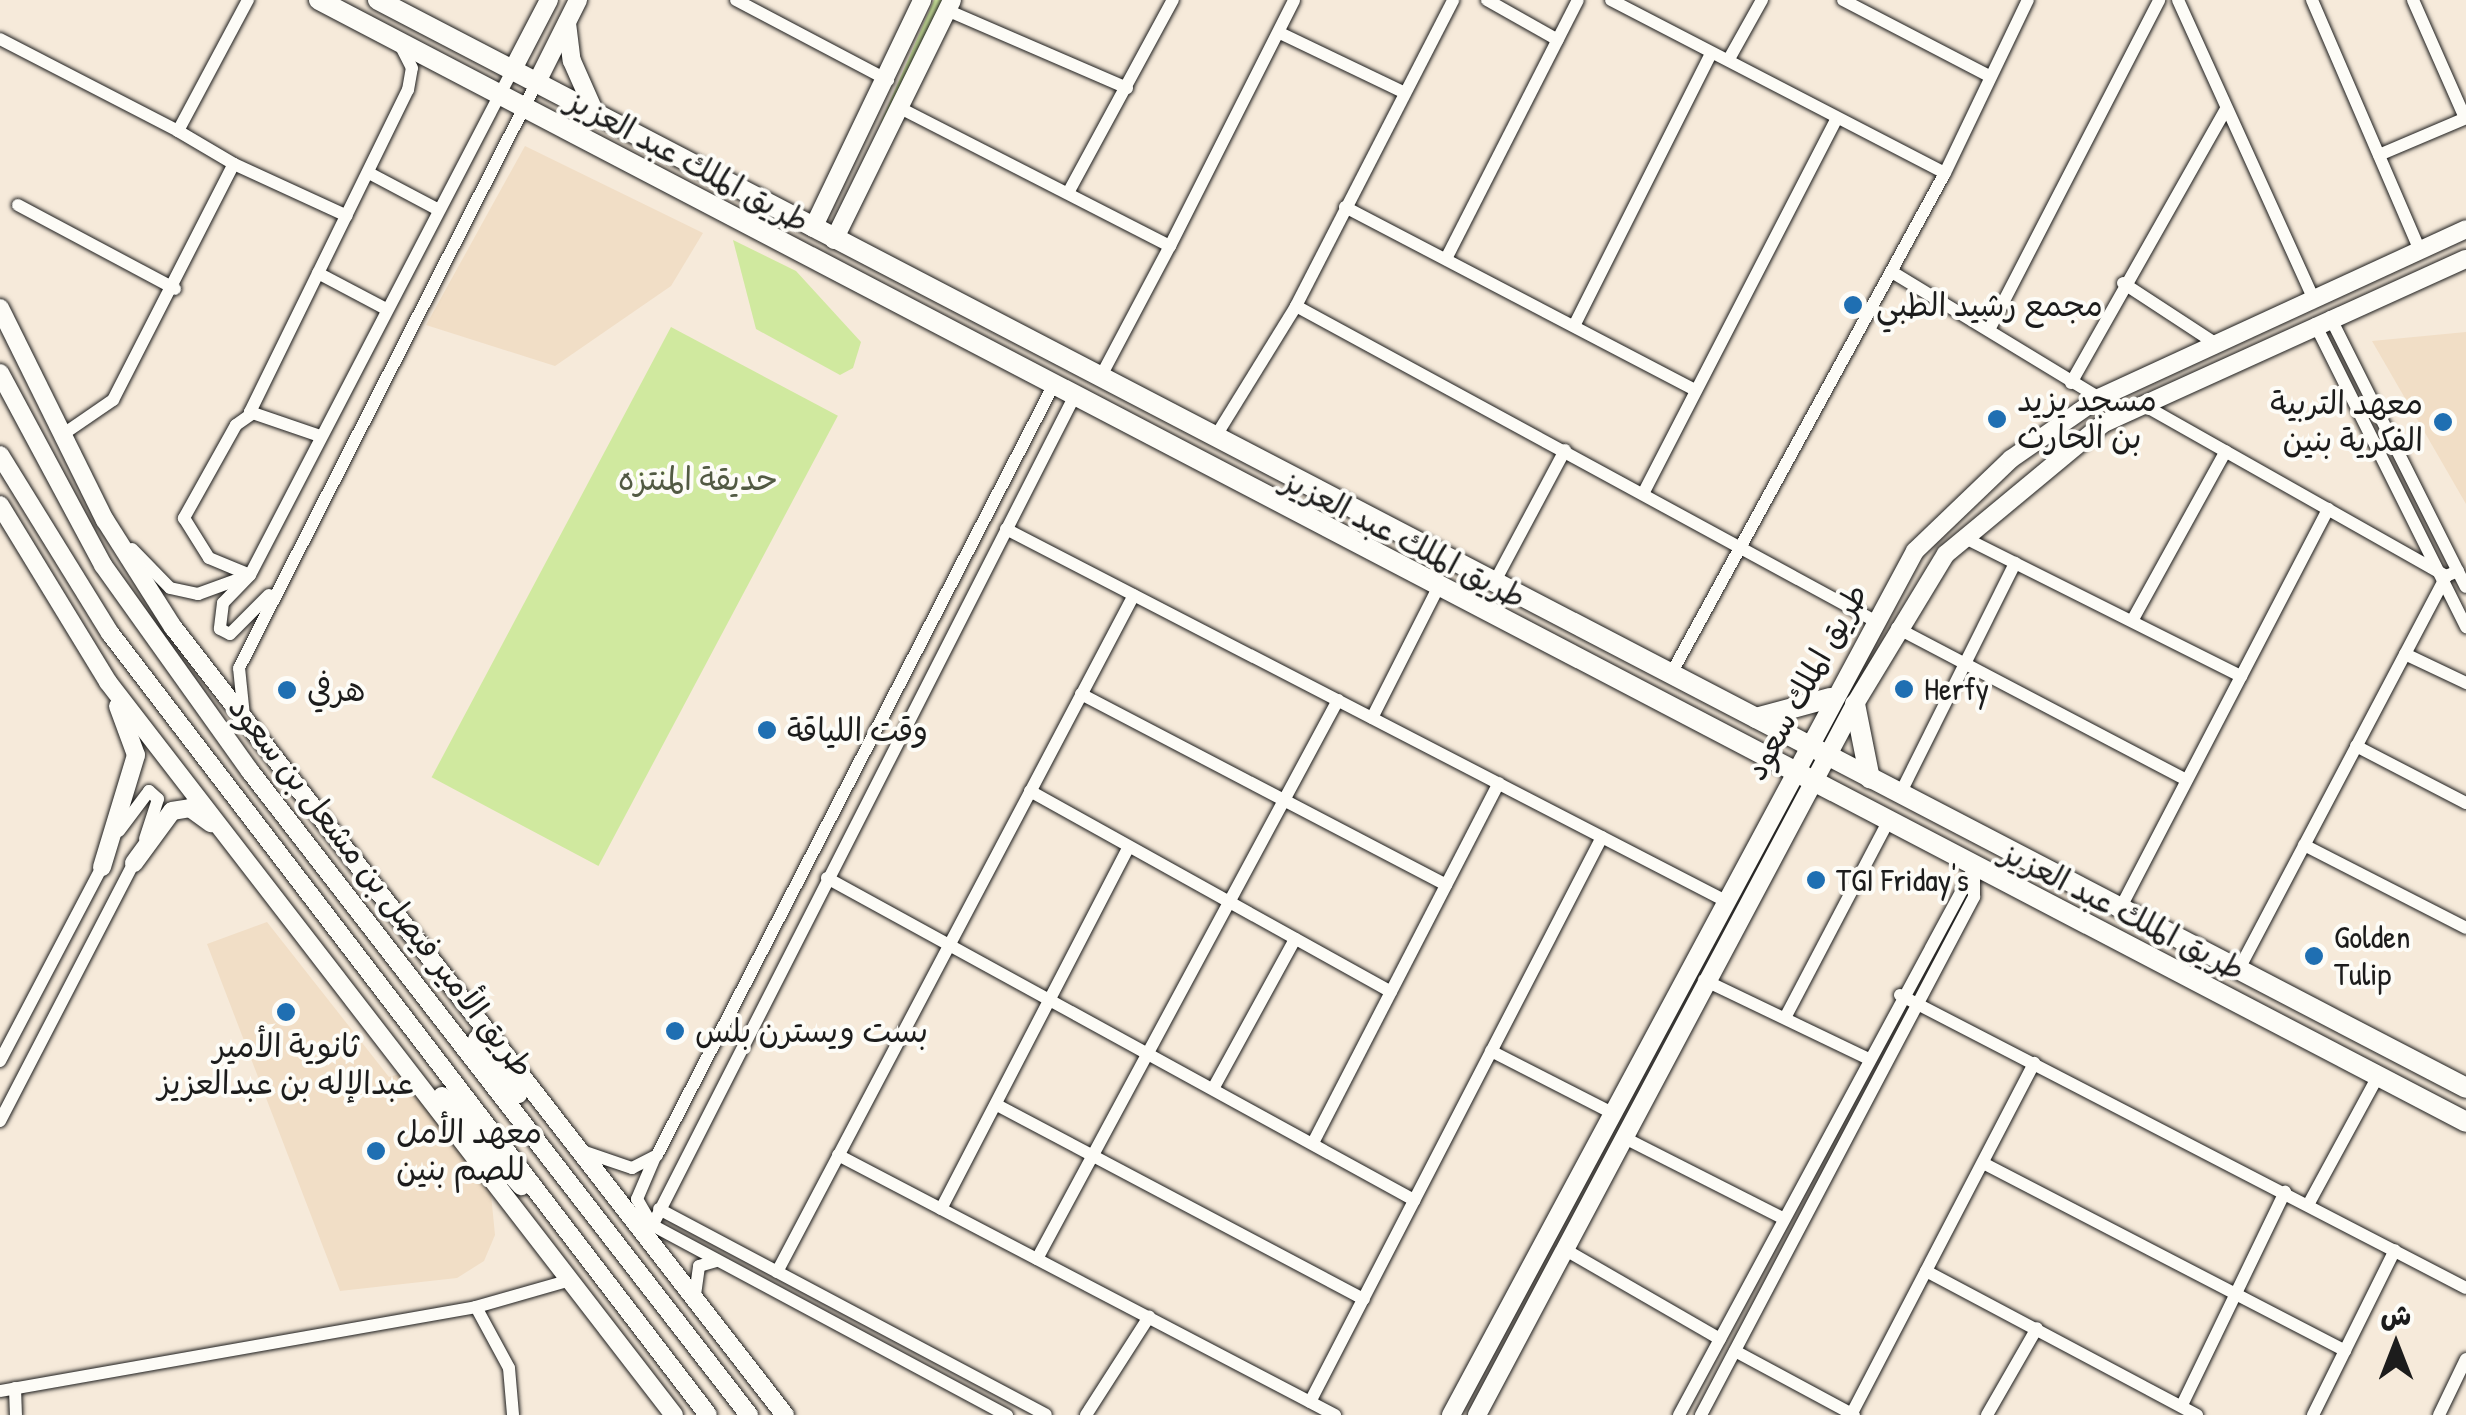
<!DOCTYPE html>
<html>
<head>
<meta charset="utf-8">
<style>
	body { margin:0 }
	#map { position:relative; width:2466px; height:1415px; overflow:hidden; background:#f6eada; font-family:"Patrick Hand","Playpen Sans Arabic",sans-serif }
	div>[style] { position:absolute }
	.built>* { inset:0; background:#f1dec6 }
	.green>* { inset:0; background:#d0e99f; transform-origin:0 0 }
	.roads { filter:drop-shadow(0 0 2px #1c1c1c) drop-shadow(0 0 2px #1c1c1c) }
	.minor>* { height:12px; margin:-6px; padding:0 6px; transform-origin:6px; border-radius:6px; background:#fdfcf7 }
	.major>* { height:18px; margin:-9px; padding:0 9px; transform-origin:9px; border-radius:9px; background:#fdfcf7 }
	.highway>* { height:20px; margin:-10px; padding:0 10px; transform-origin:10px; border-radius:10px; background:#fdfcf7 }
	.dots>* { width:28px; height:28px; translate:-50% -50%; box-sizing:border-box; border:5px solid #fdfcf7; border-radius:50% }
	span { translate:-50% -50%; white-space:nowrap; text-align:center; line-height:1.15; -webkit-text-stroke:8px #fdfcf7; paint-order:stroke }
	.street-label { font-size:32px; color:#1c1c1c }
	.poi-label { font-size:32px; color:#1c1c1c }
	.left { translate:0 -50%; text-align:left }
	.right { translate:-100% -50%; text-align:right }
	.park-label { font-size:32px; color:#525a43 }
	.north { position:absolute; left:2346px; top:1295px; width:100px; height:100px; -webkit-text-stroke:8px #fdfcf7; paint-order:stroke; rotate:0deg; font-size:28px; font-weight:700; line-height:40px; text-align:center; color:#1c1c1c }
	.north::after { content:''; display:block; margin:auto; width:35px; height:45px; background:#1c1c1c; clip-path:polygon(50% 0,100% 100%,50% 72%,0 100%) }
</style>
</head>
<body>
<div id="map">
	<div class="built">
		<div style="clip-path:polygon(525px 146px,703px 233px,671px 286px,555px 366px,426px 325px)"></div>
		<div style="clip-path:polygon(2466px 332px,2466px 504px,2372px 341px)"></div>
		<div style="clip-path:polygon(267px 922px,389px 1077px,403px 1073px,490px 1184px,495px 1235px,484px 1261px,457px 1278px,340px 1291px,207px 944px)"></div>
	</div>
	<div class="green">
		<div style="clip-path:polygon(934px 0,944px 0,885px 125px,881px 122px)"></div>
		<div style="clip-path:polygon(733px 240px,796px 271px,861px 342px,853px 368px,840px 375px,756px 329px)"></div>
		<div style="left:671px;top:327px;width:189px;height:510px;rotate:28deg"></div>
	</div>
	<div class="roads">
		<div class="minor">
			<div style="left:736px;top:0;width:172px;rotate:27.8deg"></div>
			<div style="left:1487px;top:0;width:81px;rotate:29.4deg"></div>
			<div style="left:1611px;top:0;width:376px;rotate:27.4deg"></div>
			<div style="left:1843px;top:0;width:165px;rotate:27.5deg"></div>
			<div style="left:2178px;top:0;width:324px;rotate:65.6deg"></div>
			<div style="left:2312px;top:0;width:270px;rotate:66.7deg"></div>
			<div style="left:2413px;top:0;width:129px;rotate:66.2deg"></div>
			<div style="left:949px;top:11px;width:194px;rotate:23.4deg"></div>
			<div style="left:1282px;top:34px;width:132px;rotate:25.6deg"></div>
			<div style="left:0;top:39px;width:200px;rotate:27.3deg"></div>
			<div style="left:1729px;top:59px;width:68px;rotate:-60.8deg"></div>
			<div style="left:902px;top:109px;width:301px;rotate:27.1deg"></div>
			<div style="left:1170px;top:246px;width:275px;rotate:-63.2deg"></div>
			<div style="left:2379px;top:155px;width:95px;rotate:-23deg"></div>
			<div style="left:234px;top:164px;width:124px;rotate:24.7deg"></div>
			<div style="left:369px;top:173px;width:75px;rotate:27.9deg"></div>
			<div style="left:1068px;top:193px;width:220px;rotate:-61.5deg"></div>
			<div style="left:18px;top:205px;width:178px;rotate:28.1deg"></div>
			<div style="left:1345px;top:207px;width:395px;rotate:27.6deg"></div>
			<div style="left:1447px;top:257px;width:288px;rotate:-63deg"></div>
			<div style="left:1892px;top:272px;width:242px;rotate:31.3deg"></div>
			<div style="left:318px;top:273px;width:75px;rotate:27.9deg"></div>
			<div style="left:2123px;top:283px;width:108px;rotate:33.2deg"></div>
			<div style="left:1296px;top:306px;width:657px;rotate:28.55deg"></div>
			<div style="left:2330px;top:317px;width:302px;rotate:63.3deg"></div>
			<div style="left:1575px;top:324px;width:298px;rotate:-63.3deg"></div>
			<div style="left:2315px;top:324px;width:339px;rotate:63.5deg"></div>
			<div style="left:1991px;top:326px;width:367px;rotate:-62.7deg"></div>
			<div style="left:1100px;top:378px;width:149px;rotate:-62.1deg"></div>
			<div style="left:2071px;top:383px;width:313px;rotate:-60.5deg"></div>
			<div style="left:2140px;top:403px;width:352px;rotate:29.5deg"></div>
			<div style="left:253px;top:413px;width:21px;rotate:145deg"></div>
			<div style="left:236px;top:425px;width:107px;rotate:119.2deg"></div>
			<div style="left:184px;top:518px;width:47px;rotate:58deg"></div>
			<div style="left:209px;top:558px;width:44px;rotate:22.5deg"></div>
			<div style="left:250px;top:575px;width:39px;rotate:134deg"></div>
			<div style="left:223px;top:603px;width:26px;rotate:97deg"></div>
			<div style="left:220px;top:629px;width:11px;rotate:27deg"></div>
			<div style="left:230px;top:634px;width:55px;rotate:-45deg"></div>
			<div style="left:62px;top:435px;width:62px;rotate:-34.5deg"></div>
			<div style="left:113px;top:400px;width:265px;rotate:-62.9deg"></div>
			<div style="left:234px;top:164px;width:65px;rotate:-149.5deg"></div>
			<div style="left:178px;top:131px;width:149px;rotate:-61.9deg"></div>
			<div style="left:317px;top:435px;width:71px;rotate:-161.1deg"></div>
			<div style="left:250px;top:412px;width:359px;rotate:-63.9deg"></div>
			<div style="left:408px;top:90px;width:22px;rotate:-80deg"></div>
			<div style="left:412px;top:68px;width:27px;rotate:-117deg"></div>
			<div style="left:1214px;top:439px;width:156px;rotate:-58.3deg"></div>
			<div style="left:1296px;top:306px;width:344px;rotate:-62.8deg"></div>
			<div style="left:1645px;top:490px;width:416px;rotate:-62.7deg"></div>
			<div style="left:1006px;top:529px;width:806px;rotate:27.33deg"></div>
			<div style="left:1965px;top:538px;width:309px;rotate:26.6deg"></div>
			<div style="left:132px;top:549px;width:54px;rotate:45.7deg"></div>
			<div style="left:170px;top:588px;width:29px;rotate:12deg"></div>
			<div style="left:198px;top:594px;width:55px;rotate:-20.1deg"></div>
			<div style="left:250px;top:575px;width:568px;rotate:-62.53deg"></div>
			<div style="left:1493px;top:585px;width:153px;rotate:-61.9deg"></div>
			<div style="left:2132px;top:621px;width:194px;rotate:-61.1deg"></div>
			<div style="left:1897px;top:628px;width:327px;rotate:27.7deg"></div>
			<div style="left:2405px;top:654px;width:68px;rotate:25.4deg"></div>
			<div style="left:1671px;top:674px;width:571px;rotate:-61.33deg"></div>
			<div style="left:1945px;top:173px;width:192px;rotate:-64.4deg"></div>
			<div style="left:1081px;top:694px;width:412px;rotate:27.6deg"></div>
			<div style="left:244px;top:716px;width:48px;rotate:-95.9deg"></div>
			<div style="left:239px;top:668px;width:657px;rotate:-63.05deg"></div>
			<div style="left:1372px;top:718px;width:144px;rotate:-63.1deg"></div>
			<div style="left:2356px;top:746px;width:124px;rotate:27.4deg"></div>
			<div style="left:1030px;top:791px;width:413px;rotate:29.1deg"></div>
			<div style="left:1901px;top:792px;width:256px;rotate:-63.5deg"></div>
			<div style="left:119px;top:831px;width:50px;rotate:-53.1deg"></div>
			<div style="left:149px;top:791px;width:12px;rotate:42deg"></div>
			<div style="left:158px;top:799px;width:42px;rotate:108deg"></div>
			<div style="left:2304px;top:845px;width:182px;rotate:27.1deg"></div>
			<div style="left:827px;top:878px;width:670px;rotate:28.75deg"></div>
			<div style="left:2121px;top:907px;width:449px;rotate:-62.5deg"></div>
			<div style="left:2239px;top:969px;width:444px;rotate:-62.2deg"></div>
			<div style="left:2446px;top:576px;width:13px;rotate:-23deg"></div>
			<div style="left:1704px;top:980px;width:181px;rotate:25.6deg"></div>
			<div style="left:1900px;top:995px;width:637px;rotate:27.37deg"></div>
			<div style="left:1785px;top:1018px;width:221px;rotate:-62.3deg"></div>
			<div style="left:1491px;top:1051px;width:131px;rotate:27.1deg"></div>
			<div style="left:0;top:1061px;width:224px;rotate:-62.3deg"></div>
			<div style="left:1214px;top:1087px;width:169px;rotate:-61.3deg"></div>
			<div style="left:997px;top:1105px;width:415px;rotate:27.9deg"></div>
			<div style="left:0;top:1121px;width:297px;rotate:-62.6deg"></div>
			<div style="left:1623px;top:1137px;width:177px;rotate:26.9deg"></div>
			<div style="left:1313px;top:1143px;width:405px;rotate:-62.7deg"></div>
			<div style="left:582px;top:1151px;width:53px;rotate:18.8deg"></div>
			<div style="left:632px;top:1168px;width:28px;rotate:-27deg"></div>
			<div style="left:657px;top:1155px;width:861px;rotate:-62.75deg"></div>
			<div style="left:838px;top:1155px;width:561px;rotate:27.62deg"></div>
			<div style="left:655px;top:1157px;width:46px;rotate:113.2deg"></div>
			<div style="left:637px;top:1199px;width:30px;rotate:60deg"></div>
			<div style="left:652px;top:1225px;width:403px;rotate:28.2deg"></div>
			<div style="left:1983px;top:1163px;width:408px;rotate:27.4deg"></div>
			<div style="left:2308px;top:1205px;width:147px;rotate:-61.5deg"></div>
			<div style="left:659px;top:1209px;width:438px;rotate:28deg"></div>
			<div style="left:941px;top:1209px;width:408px;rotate:-62.6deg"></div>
			<div style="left:648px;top:1234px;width:935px;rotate:-63.02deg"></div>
			<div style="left:1564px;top:1249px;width:180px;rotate:30deg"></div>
			<div style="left:1037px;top:1259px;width:635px;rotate:-61.7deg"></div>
			<div style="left:1926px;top:1271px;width:307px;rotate:28deg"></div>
			<div style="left:777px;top:1272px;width:765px;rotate:-62.2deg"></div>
			<div style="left:695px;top:1295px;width:29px;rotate:-82deg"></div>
			<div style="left:699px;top:1266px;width:18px;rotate:-16deg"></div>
			<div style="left:476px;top:1307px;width:69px;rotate:61.6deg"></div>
			<div style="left:509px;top:1368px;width:47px;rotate:85.1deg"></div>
			<div style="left:1735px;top:1351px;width:135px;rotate:28.3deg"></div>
			<div style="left:15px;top:1388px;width:27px;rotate:88deg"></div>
			<div style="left:0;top:1391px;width:483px;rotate:-10deg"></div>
			<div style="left:476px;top:1307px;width:95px;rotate:-15.9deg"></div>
			<div style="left:1310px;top:1402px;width:636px;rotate:-62.67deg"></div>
			<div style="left:2182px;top:1405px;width:237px;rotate:-64.2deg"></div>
			<div style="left:1086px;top:1415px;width:117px;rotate:-57.3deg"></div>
			<div style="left:1679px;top:1415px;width:621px;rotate:-61.66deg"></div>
			<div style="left:1701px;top:1415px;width:586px;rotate:-62.21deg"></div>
			<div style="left:1974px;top:897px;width:29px;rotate:-90deg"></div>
			<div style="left:1851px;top:1415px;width:397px;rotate:-62.5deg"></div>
			<div style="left:1987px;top:1415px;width:100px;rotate:-60.1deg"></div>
			<div style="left:2313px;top:1415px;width:184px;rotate:-63.6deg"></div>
			<div style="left:2439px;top:1415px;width:62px;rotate:-64.3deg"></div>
		</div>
		<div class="major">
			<div style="left:567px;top:23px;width:38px;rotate:83deg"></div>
			<div style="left:572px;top:61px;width:57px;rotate:66.1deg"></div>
			<div style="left:512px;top:71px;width:80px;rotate:-62.5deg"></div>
			<div style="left:537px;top:82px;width:92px;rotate:-63.4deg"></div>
			<div style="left:813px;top:228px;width:253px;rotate:-64.4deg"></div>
			<div style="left:834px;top:240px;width:267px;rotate:-63.8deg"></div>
			<div style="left:0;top:308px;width:237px;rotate:63.7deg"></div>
			<div style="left:105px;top:520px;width:127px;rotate:57.6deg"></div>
			<div style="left:173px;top:627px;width:998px;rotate:52.17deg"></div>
			<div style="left:0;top:373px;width:218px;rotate:61.8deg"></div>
			<div style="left:103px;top:565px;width:253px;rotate:54.5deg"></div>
			<div style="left:250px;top:771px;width:815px;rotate:52.23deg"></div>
			<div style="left:0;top:455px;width:209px;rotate:58.3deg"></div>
			<div style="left:110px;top:633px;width:984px;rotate:52.59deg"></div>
			<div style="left:0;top:505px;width:207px;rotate:58.6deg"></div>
			<div style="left:108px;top:682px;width:926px;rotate:52.33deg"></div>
			<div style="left:134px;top:863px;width:64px;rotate:-53.8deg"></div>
			<div style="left:172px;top:811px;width:18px;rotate:-9deg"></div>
			<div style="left:190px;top:808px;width:26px;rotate:36deg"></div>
			<div style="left:102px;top:867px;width:117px;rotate:-73.1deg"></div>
			<div style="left:136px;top:755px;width:52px;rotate:-110.2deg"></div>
			<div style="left:477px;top:1039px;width:69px;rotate:53.3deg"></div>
			<div style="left:442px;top:1096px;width:120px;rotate:48.7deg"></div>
			<div style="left:1451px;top:1415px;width:981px;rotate:-61.76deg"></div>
			<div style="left:1915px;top:551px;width:133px;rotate:-43.8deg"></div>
			<div style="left:2011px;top:459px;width:107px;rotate:-34.7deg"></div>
			<div style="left:2099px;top:398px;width:404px;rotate:-24.7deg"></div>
			<div style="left:1477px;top:1415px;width:805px;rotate:-62deg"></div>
			<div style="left:1855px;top:704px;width:175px;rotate:-58.8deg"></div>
			<div style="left:1946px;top:554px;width:205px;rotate:-39.7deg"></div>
			<div style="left:2104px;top:423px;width:397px;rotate:-24.4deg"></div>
		</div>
		<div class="highway">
			<div style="left:319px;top:0;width:2422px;rotate:27.59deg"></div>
			<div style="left:378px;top:0;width:2354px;rotate:27.52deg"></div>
			<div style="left:1855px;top:704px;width:76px;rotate:78.7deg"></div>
			<div style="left:1756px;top:718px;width:77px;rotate:-15.1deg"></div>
		</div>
	</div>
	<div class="dots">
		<div style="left:1853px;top:305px;background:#1f6fb2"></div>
		<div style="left:1997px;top:419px;background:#1f6fb2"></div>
		<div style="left:2443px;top:422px;background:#1f6fb2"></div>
		<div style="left:1904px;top:689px;background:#1f6fb2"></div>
		<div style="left:287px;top:690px;background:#1f6fb2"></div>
		<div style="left:767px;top:730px;background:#1f6fb2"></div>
		<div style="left:1816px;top:880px;background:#1f6fb2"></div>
		<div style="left:2314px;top:956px;background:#1f6fb2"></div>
		<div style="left:286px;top:1012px;background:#1f6fb2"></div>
		<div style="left:675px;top:1031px;background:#1f6fb2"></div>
		<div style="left:376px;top:1151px;background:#1f6fb2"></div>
	</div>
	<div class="street-label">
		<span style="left:688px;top:161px;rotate:28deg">طريق الملك عبد العزيز</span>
		<span style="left:1404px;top:539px;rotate:27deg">طريق الملك عبد العزيز</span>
		<span style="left:1806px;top:682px;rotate:-61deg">طريق الملك سعود</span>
		<span style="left:381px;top:887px;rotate:52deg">طريق الأمير فيصل بن مشعل بن سعود</span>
		<span style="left:2123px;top:911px;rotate:27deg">طريق الملك عبد العزيز</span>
	</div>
	<div class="poi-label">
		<span class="left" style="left:1876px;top:305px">مجمع رشيد الطبي</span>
		<span class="left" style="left:2017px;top:419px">مسجد يزيد<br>بن الحارث</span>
		<span class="right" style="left:2423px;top:422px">معهد التربية<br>الفكرية بنين</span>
		<span class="left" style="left:1924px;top:689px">Herfy</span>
		<span class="left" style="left:307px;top:690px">هرفي</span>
		<span class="left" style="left:787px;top:730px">وقت اللياقة</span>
		<span class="left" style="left:1836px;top:880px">TGI Friday's</span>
		<span class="left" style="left:2334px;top:956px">Golden<br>Tulip</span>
		<span class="left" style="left:695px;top:1031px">بست ويسترن بلس</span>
		<span style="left:286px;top:1065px">ثانوية الأمير<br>عبدالإله بن عبدالعزيز</span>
		<span class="left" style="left:396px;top:1151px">معهد الأمل<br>للصم بنين</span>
	</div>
	<div class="park-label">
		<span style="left:698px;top:479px">حديقة المنتزه</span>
	</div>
	<div class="north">ش</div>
</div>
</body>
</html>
